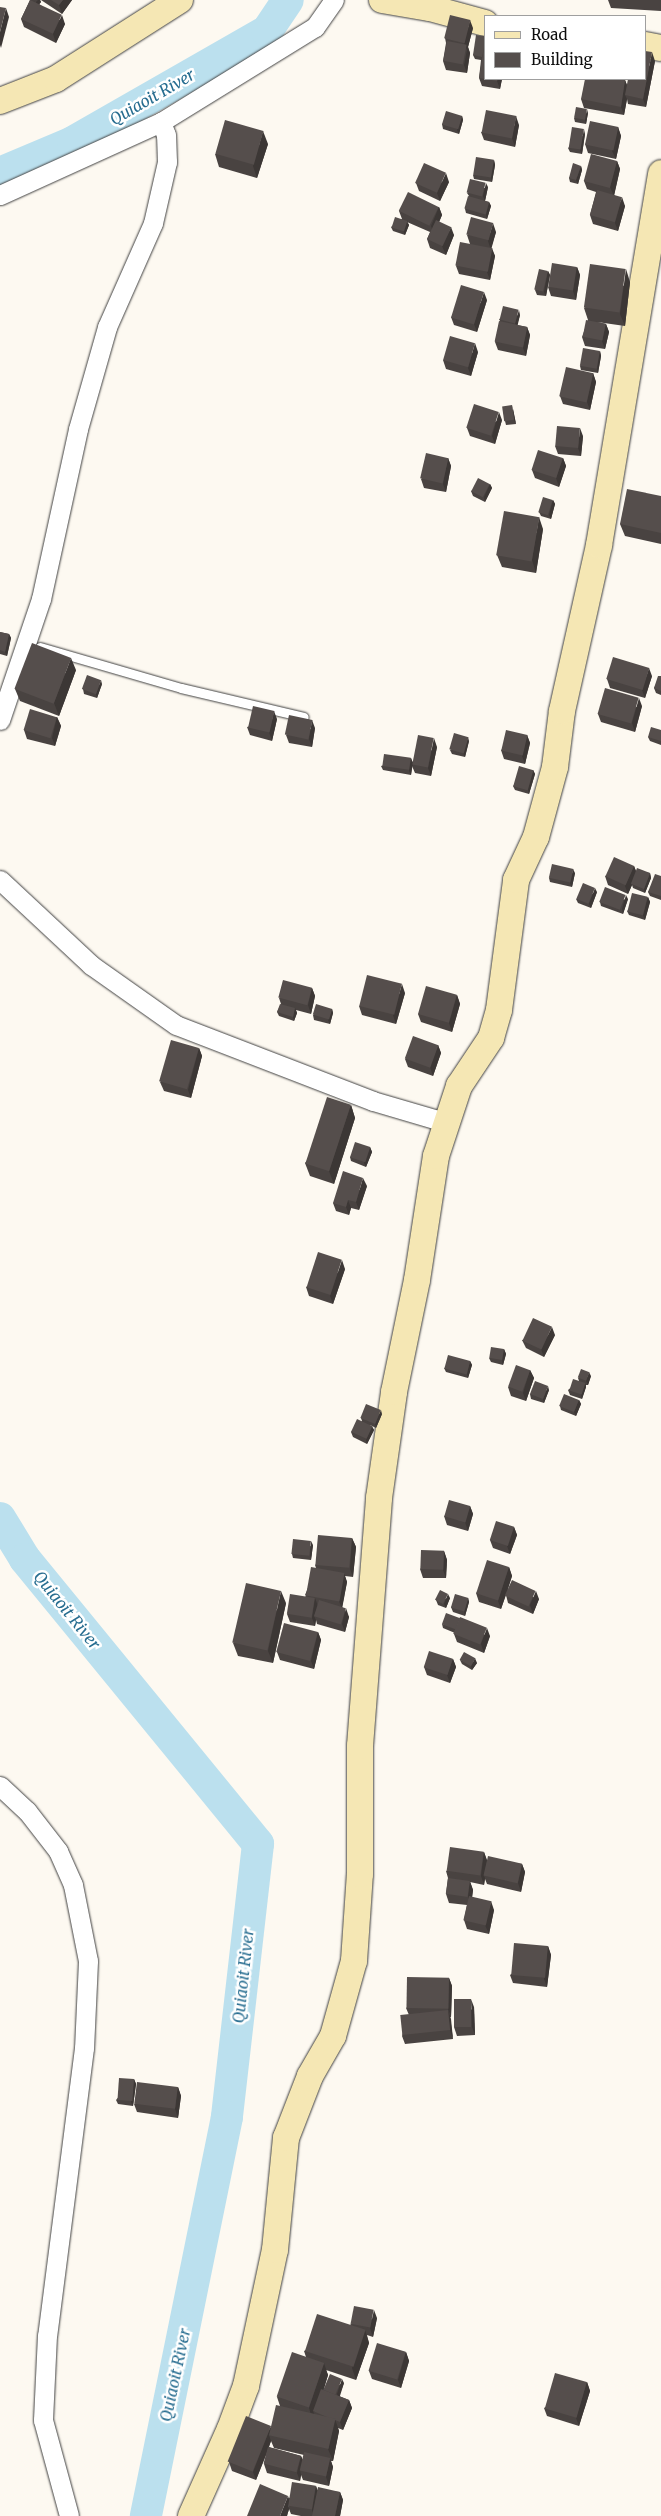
<!DOCTYPE html>
<html>
<head>
<meta charset="utf-8">
<style>
	body { margin:0 }
	#map { position:relative; width:661px; height:2516px; overflow:hidden; background:#fdf9f1; font-family:Merriweather,serif }
	div>[style] { position:absolute }
	.river>* { height:32px; margin:-16px; padding:0 16px; transform-origin:16px; border-radius:16px; background:#bbe0ee }
	.roads { filter:drop-shadow(0 0 1px #414141) drop-shadow(0 0 1px #414141) }
	.lane>* { height:9px; margin:-4.5px; padding:0 4.5px; transform-origin:4.5px; border-radius:4.5px; background:#fff }
	.street>* { height:19px; margin:-9.5px; padding:0 9.5px; transform-origin:9.5px; border-radius:9.5px; background:#fff }
	.secondary>* { height:26px; margin:-13px; padding:0 13px; transform-origin:13px; border-radius:13px; background:#f5e7b4 }
	.wall>* { inset:0; background:#494341 }
	.shaded-wall>* { inset:0; background:#3c3735 }
	.building>* { inset:0; background:#554e4c; transform-origin:0 0 }
	span { translate:-50% -50%; white-space:nowrap; text-align:center; line-height:1.15; -webkit-text-stroke:5px #fff; paint-order:stroke }
	.water-label { font-size:16px; color:#276d90; font-style:italic }
	.legend { position:absolute; left:484px; top:15px; width:162px; height:65px; box-sizing:border-box; background:#fff; border:1px solid #9f9f9f; margin:0; padding:6px 9px; list-style:none; font-size:15px; color:#0e0e0e }
	.legend li { display:flex; align-items:center; gap:10px; height:25px }
	.legend b { width:25px; border:1px solid #9f9f9f }
</style>
</head>
<body>
<div id="map">
	<div class="river">
		<div style="left:0;top:173px;width:79px;rotate:-23deg"></div>
		<div style="left:73px;top:142px;width:224px;rotate:-29.8deg"></div>
		<div style="left:267px;top:31px;width:37px;rotate:-56deg"></div>
		<div style="left:0;top:1518px;width:48px;rotate:58.6deg"></div>
		<div style="left:25px;top:1559px;width:368px;rotate:50.7deg"></div>
		<div style="left:258px;top:1844px;width:275px;rotate:96.5deg"></div>
		<div style="left:227px;top:2117px;width:407px;rotate:101.5deg"></div>
	</div>
	<div class="roads">
		<div class="lane">
			<div style="left:40px;top:647px;width:147px;rotate:16.2deg"></div>
			<div style="left:181px;top:688px;width:126px;rotate:13.3deg"></div>
		</div>
		<div class="street">
			<div style="left:0;top:195px;width:177px;rotate:-24.4deg"></div>
			<div style="left:161px;top:122px;width:181px;rotate:-31.7deg"></div>
			<div style="left:315px;top:27px;width:33px;rotate:-55deg"></div>
			<div style="left:0;top:720px;width:128px;rotate:-71.3deg"></div>
			<div style="left:41px;top:599px;width:174px;rotate:-77.7deg"></div>
			<div style="left:78px;top:429px;width:106px;rotate:-74.1deg"></div>
			<div style="left:107px;top:327px;width:114px;rotate:-66.1deg"></div>
			<div style="left:153px;top:223px;width:63px;rotate:-77.1deg"></div>
			<div style="left:167px;top:162px;width:27px;rotate:-92deg"></div>
			<div style="left:166px;top:135px;width:14px;rotate:-111deg"></div>
			<div style="left:0;top:880px;width:125px;rotate:43deg"></div>
			<div style="left:91px;top:965px;width:104px;rotate:35.2deg"></div>
			<div style="left:176px;top:1025px;width:211px;rotate:21.1deg"></div>
			<div style="left:373px;top:1101px;width:75px;rotate:16.3deg"></div>
			<div style="left:0;top:1786px;width:37px;rotate:43deg"></div>
			<div style="left:27px;top:1811px;width:51px;rotate:52.2deg"></div>
			<div style="left:58px;top:1851px;width:37px;rotate:66deg"></div>
			<div style="left:73px;top:1885px;width:77px;rotate:78.8deg"></div>
			<div style="left:88px;top:1961px;width:87px;rotate:92.6deg"></div>
			<div style="left:84px;top:2048px;width:289px;rotate:97.3deg"></div>
			<div style="left:47px;top:2335px;width:85px;rotate:92.7deg"></div>
			<div style="left:43px;top:2420px;width:99px;rotate:74.8deg"></div>
		</div>
		<div class="secondary">
			<div style="left:382px;top:0;width:49px;rotate:9.5deg"></div>
			<div style="left:430px;top:8px;width:57px;rotate:15.3deg"></div>
			<div style="left:645px;top:45px;width:16px;rotate:11deg"></div>
			<div style="left:0;top:101px;width:60px;rotate:-21.4deg"></div>
			<div style="left:56px;top:79px;width:147px;rotate:-32.5deg"></div>
			<div style="left:191px;top:2516px;width:95px;rotate:-65.9deg"></div>
			<div style="left:230px;top:2429px;width:46px;rotate:-69.6deg"></div>
			<div style="left:246px;top:2386px;width:139px;rotate:-78deg"></div>
			<div style="left:275px;top:2250px;width:113px;rotate:-84.4deg"></div>
			<div style="left:286px;top:2138px;width:66px;rotate:-68.8deg"></div>
			<div style="left:310px;top:2076px;width:46px;rotate:-60.1deg"></div>
			<div style="left:333px;top:2036px;width:78px;rotate:-74.4deg"></div>
			<div style="left:354px;top:1961px;width:87px;rotate:-86.1deg"></div>
			<div style="left:360px;top:1874px;width:128px;rotate:-90deg"></div>
			<div style="left:360px;top:1746px;width:249px;rotate:-85.6deg"></div>
			<div style="left:379px;top:1498px;width:107px;rotate:-81.9deg"></div>
			<div style="left:394px;top:1392px;width:114px;rotate:-78.4deg"></div>
			<div style="left:417px;top:1280px;width:125px;rotate:-81.3deg"></div>
			<div style="left:436px;top:1156px;width:74px;rotate:-71.8deg"></div>
			<div style="left:459px;top:1086px;width:58px;rotate:-56.3deg"></div>
			<div style="left:491px;top:1038px;width:29px;rotate:-74deg"></div>
			<div style="left:499px;top:1010px;width:131px;rotate:-82.5deg"></div>
			<div style="left:516px;top:880px;width:47px;rotate:-65.1deg"></div>
			<div style="left:536px;top:837px;width:73px;rotate:-74.8deg"></div>
			<div style="left:555px;top:767px;width:56px;rotate:-82.9deg"></div>
			<div style="left:562px;top:711px;width:170px;rotate:-77.4deg"></div>
			<div style="left:599px;top:545px;width:377px;rotate:-80.5deg"></div>
		</div>
	</div>
	<div class="wall">
		<div style="clip-path:polygon(30px 0,40px 0,41px 2px,39px 4px,65px 24px,56px 43px,24px 27px,21px 19px)"></div>
		<div style="clip-path:polygon(41px 0,72px 0,62px 14px)"></div>
		<div style="clip-path:polygon(608px 0,661px 0,661px 11px,611px 8px)"></div>
		<div style="clip-path:polygon(473px 28px,468px 47px,470px 53px,467px 73px,446px 70px,443px 61px,446px 43px,445px 38px)"></div>
		<div style="clip-path:polygon(485px 36px,485px 79px,502px 79px,500px 89px,482px 86px,479px 78px,481px 60px,475px 59px,473px 55px)"></div>
		<div style="clip-path:polygon(655px 61px,646px 107px,628px 104px,627px 99px,624px 115px,584px 108px,581px 99px,624px 79px,624px 80px,625px 80px,627px 85px)"></div>
		<div style="clip-path:polygon(588px 113px,586px 124px,575px 122px,574px 118px)"></div>
		<div style="clip-path:polygon(462px 116px,463px 120px,459px 134px,443px 129px,442px 124px)"></div>
		<div style="clip-path:polygon(519px 125px,515px 147px,484px 140px,481px 132px)"></div>
		<div style="clip-path:polygon(618px 127px,621px 136px,616px 159px,588px 153px,585px 144px)"></div>
		<div style="clip-path:polygon(585px 134px,582px 154px,570px 152px,568px 148px)"></div>
		<div style="clip-path:polygon(268px 144px,257px 178px,219px 167px,215px 154px)"></div>
		<div style="clip-path:polygon(494px 160px,495px 165px,492px 182px,474px 179px,473px 175px)"></div>
		<div style="clip-path:polygon(617px 161px,620px 169px,614px 195px,625px 206px,618px 231px,593px 224px,590px 215px,596px 192px,587px 189px,584px 181px)"></div>
		<div style="clip-path:polygon(581px 166px,582px 170px,578px 184px,570px 182px,569px 178px)"></div>
		<div style="clip-path:polygon(449px 182px,440px 201px,419px 191px,416px 183px)"></div>
		<div style="clip-path:polygon(488px 187px,485px 201px,489px 202px,491px 206px,487px 219px,466px 213px,465px 209px,469px 196px,467px 193px)"></div>
		<div style="clip-path:polygon(439px 207px,442px 215px,439px 222px,454px 235px,446px 255px,430px 248px,427px 239px,430px 232px,407px 222px,409px 225px,405px 235px,393px 231px,391px 227px,402px 219px,399px 211px)"></div>
		<div style="clip-path:polygon(496px 232px,491px 248px,495px 256px,490px 280px,459px 274px,456px 266px,470px 244px,467px 235px)"></div>
		<div style="clip-path:polygon(577px 267px,580px 275px,576px 300px,551px 296px,548px 287px)"></div>
		<div style="clip-path:polygon(548px 271px,550px 275px,546px 296px,537px 295px,535px 290px)"></div>
		<div style="clip-path:polygon(630px 282px,625px 326px,597px 322px,606px 324px,609px 332px,605px 349px,585px 346px,582px 337px,588px 320px,584px 308px)"></div>
		<div style="clip-path:polygon(487px 300px,477px 332px,454px 325px,451px 317px)"></div>
		<div style="clip-path:polygon(520px 315px,517px 325px,527px 327px,530px 335px,526px 356px,498px 350px,495px 342px,500px 321px,499px 319px)"></div>
		<div style="clip-path:polygon(600px 351px,601px 356px,598px 373px,581px 370px,580px 366px)"></div>
		<div style="clip-path:polygon(478px 352px,471px 376px,446px 369px,443px 360px)"></div>
		<div style="clip-path:polygon(593px 373px,596px 382px,590px 410px,563px 404px,560px 396px)"></div>
		<div style="clip-path:polygon(513px 409px,516px 424px,506px 425px,505px 421px)"></div>
		<div style="clip-path:polygon(502px 420px,495px 444px,470px 436px,467px 428px)"></div>
		<div style="clip-path:polygon(583px 436px,581px 456px,558px 454px,555px 446px)"></div>
		<div style="clip-path:polygon(448px 458px,451px 466px,446px 492px,424px 488px,421px 479px)"></div>
		<div style="clip-path:polygon(563px 458px,566px 466px,559px 487px,535px 478px,532px 470px)"></div>
		<div style="clip-path:polygon(490px 484px,492px 488px,485px 502px,473px 496px,471px 491px)"></div>
		<div style="clip-path:polygon(661px 496px,661px 544px,625px 536px,620px 524px)"></div>
		<div style="clip-path:polygon(553px 500px,555px 504px,551px 519px,541px 516px,539px 512px)"></div>
		<div style="clip-path:polygon(543px 529px,536px 573px,502px 567px,497px 555px)"></div>
		<div style="clip-path:polygon(0 632px,9px 634px,11px 638px,7px 656px,0 654px)"></div>
		<div style="clip-path:polygon(76px 670px,59px 716px,20px 701px,15px 689px)"></div>
		<div style="clip-path:polygon(652px 676px,645px 698px,610px 688px,607px 679px)"></div>
		<div style="clip-path:polygon(661px 676px,661px 695px,656px 693px,654px 688px)"></div>
		<div style="clip-path:polygon(102px 684px,97px 698px,84px 694px,83px 689px)"></div>
		<div style="clip-path:polygon(642px 706px,635px 732px,601px 722px,598px 714px)"></div>
		<div style="clip-path:polygon(57px 717px,61px 726px,55px 746px,27px 739px,24px 730px)"></div>
		<div style="clip-path:polygon(277px 719px,272px 741px,250px 735px,247px 727px)"></div>
		<div style="clip-path:polygon(315px 728px,312px 747px,289px 743px,286px 735px)"></div>
		<div style="clip-path:polygon(661px 730px,661px 745px,650px 741px,648px 737px)"></div>
		<div style="clip-path:polygon(527px 735px,530px 743px,525px 764px,504px 759px,501px 750px)"></div>
		<div style="clip-path:polygon(469px 741px,465px 757px,452px 754px,450px 750px)"></div>
		<div style="clip-path:polygon(437px 747px,431px 776px,415px 773px,412px 766px,411px 775px,383px 770px,381px 766px,411px 758px,412px 762px)"></div>
		<div style="clip-path:polygon(533px 770px,535px 774px,529px 794px,515px 790px,513px 786px)"></div>
		<div style="clip-path:polygon(634px 866px,636px 871px,650px 873px,651px 878px,645px 893px,633px 888px,632px 885px,628px 894px,608px 885px,605px 876px)"></div>
		<div style="clip-path:polygon(575px 873px,572px 887px,550px 882px,549px 878px)"></div>
		<div style="clip-path:polygon(661px 876px,661px 900px,650px 896px,648px 892px)"></div>
		<div style="clip-path:polygon(597px 892px,591px 908px,578px 903px,576px 899px)"></div>
		<div style="clip-path:polygon(648px 897px,650px 902px,645px 920px,629px 915px,627px 911px)"></div>
		<div style="clip-path:polygon(628px 899px,623px 914px,601px 906px,600px 902px)"></div>
		<div style="clip-path:polygon(312px 988px,315px 996px,311px 1014px,296px 1010px,297px 1013px,294px 1021px,279px 1016px,277px 1012px,281px 1004px,279px 998px)"></div>
		<div style="clip-path:polygon(405px 993px,396px 1024px,362px 1015px,359px 1006px)"></div>
		<div style="clip-path:polygon(457px 995px,460px 1004px,452px 1032px,421px 1022px,418px 1014px)"></div>
		<div style="clip-path:polygon(332px 1009px,333px 1013px,330px 1024px,314px 1020px,313px 1015px)"></div>
		<div style="clip-path:polygon(438px 1045px,441px 1053px,433px 1076px,408px 1067px,405px 1059px)"></div>
		<div style="clip-path:polygon(199px 1048px,202px 1056px,191px 1098px,164px 1091px,160px 1082px)"></div>
		<div style="clip-path:polygon(351px 1105px,355px 1118px,334px 1184px,310px 1176px,305px 1163px)"></div>
		<div style="clip-path:polygon(370px 1147px,372px 1152px,366px 1167px,351px 1161px,350px 1157px)"></div>
		<div style="clip-path:polygon(367px 1186px,359px 1210px,351px 1208px,349px 1215px,336px 1211px,333px 1203px)"></div>
		<div style="clip-path:polygon(345px 1269px,333px 1304px,309px 1296px,306px 1287px)"></div>
		<div style="clip-path:polygon(555px 1335px,544px 1357px,526px 1348px,522px 1340px)"></div>
		<div style="clip-path:polygon(504px 1349px,506px 1354px,503px 1365px,491px 1362px,489px 1358px)"></div>
		<div style="clip-path:polygon(470px 1361px,472px 1365px,468px 1378px,446px 1372px,444px 1368px)"></div>
		<div style="clip-path:polygon(530px 1370px,534px 1378px,526px 1401px,511px 1396px,508px 1387px)"></div>
		<div style="clip-path:polygon(591px 1376px,588px 1385px,586px 1385px,586px 1387px,582px 1399px,570px 1395px,568px 1390px,579px 1381px,578px 1378px)"></div>
		<div style="clip-path:polygon(549px 1390px,544px 1403px,531px 1399px,530px 1394px)"></div>
		<div style="clip-path:polygon(579px 1400px,581px 1404px,576px 1416px,561px 1410px,560px 1406px)"></div>
		<div style="clip-path:polygon(382px 1414px,376px 1428px,370px 1425px,374px 1430px,367px 1444px,353px 1437px,351px 1432px,362px 1421px,361px 1418px)"></div>
		<div style="clip-path:polygon(470px 1506px,473px 1514px,468px 1531px,447px 1525px,444px 1516px)"></div>
		<div style="clip-path:polygon(514px 1527px,517px 1535px,510px 1554px,493px 1548px,490px 1540px)"></div>
		<div style="clip-path:polygon(352px 1538px,356px 1547px,353px 1577px,345px 1576px,347px 1582px,342px 1607px,349px 1617px,345px 1632px,317px 1624px,316px 1620px,315px 1626px,290px 1622px,287px 1614px,306px 1596px,305px 1595px,316px 1568px,315px 1565px)"></div>
		<div style="clip-path:polygon(313px 1545px,311px 1560px,293px 1558px,292px 1554px)"></div>
		<div style="clip-path:polygon(444px 1551px,447px 1560px,446px 1578px,423px 1578px,420px 1569px)"></div>
		<div style="clip-path:polygon(509px 1567px,512px 1576px,508px 1589px,539px 1599px,533px 1614px,508px 1603px,506px 1595px,501px 1609px,479px 1602px,476px 1593px)"></div>
		<div style="clip-path:polygon(450px 1598px,446px 1608px,438px 1605px,436px 1600px)"></div>
		<div style="clip-path:polygon(468px 1598px,469px 1602px,465px 1616px,453px 1612px,451px 1607px)"></div>
		<div style="clip-path:polygon(286px 1603px,273px 1663px,238px 1656px,233px 1643px)"></div>
		<div style="clip-path:polygon(442px 1624px,490px 1636px,484px 1653px,457px 1642px,454px 1634px,455px 1633px,443px 1628px)"></div>
		<div style="clip-path:polygon(318px 1632px,321px 1640px,314px 1669px,280px 1660px,277px 1652px)"></div>
		<div style="clip-path:polygon(453px 1659px,456px 1667px,450px 1683px,427px 1675px,424px 1667px)"></div>
		<div style="clip-path:polygon(460px 1660px,477px 1663px,472px 1670px,462px 1664px)"></div>
		<div style="clip-path:polygon(484px 1852px,487px 1860px,522px 1864px,525px 1872px,521px 1892px,487px 1884px,485px 1879px,484px 1885px,470px 1882px,473px 1890px,472px 1897px,494px 1910px,489px 1934px,467px 1929px,464px 1920px,467px 1905px,449px 1903px,446px 1894px,448px 1878px,446px 1871px)"></div>
		<div style="clip-path:polygon(548px 1946px,551px 1955px,547px 1987px,513px 1983px,510px 1975px)"></div>
		<div style="clip-path:polygon(449px 1978px,452px 1986px,451px 2017px,450px 2017px,453px 2039px,405px 2044px,402px 2036px,409px 2015px,406px 2008px)"></div>
		<div style="clip-path:polygon(474px 2007px,475px 2035px,457px 2036px,454px 2027px)"></div>
		<div style="clip-path:polygon(134px 2079px,136px 2084px,133px 2106px,118px 2104px,116px 2100px)"></div>
		<div style="clip-path:polygon(178px 2087px,181px 2096px,178px 2118px,137px 2112px,134px 2104px)"></div>
		<div style="clip-path:polygon(evenodd,377px 2318px,373px 2337px,367px 2335px,369px 2343px,356px 2380px,326px 2370px,328px 2375px,324px 2389px,325px 2390px,344px 2383px,339px 2396px,349px 2400px,352px 2408px,343px 2430px,338px 2428px,339px 2431px,333px 2461px,331px 2461px,333px 2467px,329px 2486px,303px 2480px,301px 2475px,300px 2481px,267px 2473px,264px 2464px,267px 2453px,256px 2480px,232px 2471px,229px 2462px,271px 2428px,280px 2406px,277px 2397px,306px 2357px,304px 2351px,351px 2325px,350px 2324px,377px 2318px,271px 2441px,274px 2448px,304px 2455px,303px 2460px,301px 2456px,269px 2447px,271px 2441px)"></div>
		<div style="clip-path:polygon(406px 2352px,409px 2361px,401px 2388px,372px 2379px,369px 2371px)"></div>
		<div style="clip-path:polygon(587px 2382px,590px 2391px,579px 2426px,547px 2416px,544px 2408px)"></div>
		<div style="clip-path:polygon(316px 2486px,317px 2490px,340px 2492px,343px 2500px,340px 2516px,301px 2516px,291px 2514px,289px 2509px,287px 2516px,289px 2498px)"></div>
	</div>
	<div class="shaded-wall">
		<div style="clip-path:polygon(38px 0,40px 0,41px 2px,38px 6px,36px 2px)"></div>
		<div style="clip-path:polygon(63px 0,72px 0,62px 14px,59px 5px)"></div>
		<div style="clip-path:polygon(6px 8px,9px 17px,1px 48px,0 45px,0 32px)"></div>
		<div style="clip-path:polygon(62px 15px,65px 24px,56px 43px,53px 34px)"></div>
		<div style="clip-path:polygon(470px 20px,473px 28px,468px 47px,470px 53px,467px 73px,464px 65px,467px 50px,464px 43px)"></div>
		<div style="clip-path:polygon(652px 52px,655px 61px,646px 107px,643px 99px)"></div>
		<div style="clip-path:polygon(498px 79px,502px 79px,500px 89px,497px 81px)"></div>
		<div style="clip-path:polygon(625px 80px,628px 88px,625px 95px,627px 99px,624px 115px,621px 107px)"></div>
		<div style="clip-path:polygon(587px 109px,588px 113px,586px 124px,585px 120px)"></div>
		<div style="clip-path:polygon(462px 116px,463px 120px,459px 134px,457px 130px)"></div>
		<div style="clip-path:polygon(516px 116px,519px 125px,515px 147px,512px 138px)"></div>
		<div style="clip-path:polygon(618px 127px,621px 136px,616px 159px,612px 151px)"></div>
		<div style="clip-path:polygon(584px 129px,585px 134px,582px 154px,580px 150px)"></div>
		<div style="clip-path:polygon(263px 131px,268px 144px,257px 178px,253px 166px)"></div>
		<div style="clip-path:polygon(494px 160px,495px 165px,492px 182px,491px 178px)"></div>
		<div style="clip-path:polygon(617px 161px,620px 169px,614px 196px,610px 187px)"></div>
		<div style="clip-path:polygon(581px 166px,582px 170px,578px 184px,576px 180px)"></div>
		<div style="clip-path:polygon(446px 173px,449px 182px,440px 201px,437px 193px)"></div>
		<div style="clip-path:polygon(486px 183px,488px 187px,485px 201px,483px 196px)"></div>
		<div style="clip-path:polygon(622px 197px,625px 206px,618px 231px,615px 223px)"></div>
		<div style="clip-path:polygon(489px 202px,491px 206px,487px 219px,486px 215px)"></div>
		<div style="clip-path:polygon(439px 207px,442px 215px,434px 234px,431px 226px)"></div>
		<div style="clip-path:polygon(407px 221px,409px 225px,405px 235px,403px 231px)"></div>
		<div style="clip-path:polygon(493px 223px,496px 232px,491px 250px,488px 241px)"></div>
		<div style="clip-path:polygon(451px 227px,454px 235px,446px 255px,442px 246px)"></div>
		<div style="clip-path:polygon(492px 248px,495px 256px,490px 280px,487px 272px)"></div>
		<div style="clip-path:polygon(577px 267px,580px 275px,576px 300px,573px 291px)"></div>
		<div style="clip-path:polygon(626px 269px,630px 282px,625px 326px,620px 314px)"></div>
		<div style="clip-path:polygon(548px 271px,550px 275px,546px 296px,544px 292px)"></div>
		<div style="clip-path:polygon(484px 292px,487px 300px,477px 332px,474px 324px)"></div>
		<div style="clip-path:polygon(519px 310px,520px 315px,517px 328px,515px 323px)"></div>
		<div style="clip-path:polygon(606px 324px,609px 332px,605px 349px,602px 341px)"></div>
		<div style="clip-path:polygon(527px 327px,530px 335px,526px 356px,523px 348px)"></div>
		<div style="clip-path:polygon(475px 343px,478px 352px,471px 376px,468px 368px)"></div>
		<div style="clip-path:polygon(600px 351px,601px 356px,598px 373px,597px 369px)"></div>
		<div style="clip-path:polygon(593px 373px,596px 382px,590px 410px,587px 402px)"></div>
		<div style="clip-path:polygon(512px 405px,513px 409px,516px 424px,514px 420px)"></div>
		<div style="clip-path:polygon(499px 412px,502px 420px,495px 444px,492px 436px)"></div>
		<div style="clip-path:polygon(580px 428px,583px 436px,581px 456px,578px 448px)"></div>
		<div style="clip-path:polygon(448px 458px,451px 466px,446px 492px,443px 484px)"></div>
		<div style="clip-path:polygon(563px 458px,566px 466px,559px 487px,556px 478px)"></div>
		<div style="clip-path:polygon(490px 484px,492px 488px,485px 502px,484px 497px)"></div>
		<div style="clip-path:polygon(553px 500px,555px 504px,551px 519px,549px 515px)"></div>
		<div style="clip-path:polygon(539px 517px,543px 529px,536px 573px,532px 560px)"></div>
		<div style="clip-path:polygon(9px 634px,11px 638px,7px 656px,5px 652px)"></div>
		<div style="clip-path:polygon(71px 658px,76px 670px,59px 716px,54px 703px)"></div>
		<div style="clip-path:polygon(649px 668px,652px 676px,645px 698px,642px 690px)"></div>
		<div style="clip-path:polygon(101px 680px,102px 684px,97px 698px,96px 694px)"></div>
		<div style="clip-path:polygon(639px 698px,642px 706px,635px 732px,632px 723px)"></div>
		<div style="clip-path:polygon(274px 711px,277px 719px,272px 741px,269px 732px)"></div>
		<div style="clip-path:polygon(57px 717px,61px 726px,55px 746px,52px 738px)"></div>
		<div style="clip-path:polygon(312px 720px,315px 728px,312px 747px,309px 739px)"></div>
		<div style="clip-path:polygon(527px 735px,530px 743px,525px 764px,522px 756px)"></div>
		<div style="clip-path:polygon(468px 737px,469px 741px,465px 757px,463px 753px)"></div>
		<div style="clip-path:polygon(434px 738px,437px 747px,431px 776px,428px 768px)"></div>
		<div style="clip-path:polygon(411px 758px,413px 763px,411px 775px,409px 771px)"></div>
		<div style="clip-path:polygon(533px 770px,535px 774px,529px 794px,528px 790px)"></div>
		<div style="clip-path:polygon(634px 866px,637px 874px,631px 884px,632px 885px,628px 894px,625px 886px)"></div>
		<div style="clip-path:polygon(573px 869px,575px 873px,572px 887px,570px 883px)"></div>
		<div style="clip-path:polygon(650px 873px,651px 878px,645px 893px,644px 889px)"></div>
		<div style="clip-path:polygon(595px 888px,597px 892px,591px 908px,589px 904px)"></div>
		<div style="clip-path:polygon(626px 895px,628px 899px,623px 914px,622px 909px)"></div>
		<div style="clip-path:polygon(648px 897px,650px 902px,645px 920px,643px 915px)"></div>
		<div style="clip-path:polygon(402px 984px,405px 993px,396px 1024px,393px 1015px)"></div>
		<div style="clip-path:polygon(312px 988px,315px 996px,311px 1014px,308px 1005px)"></div>
		<div style="clip-path:polygon(457px 995px,460px 1004px,452px 1032px,449px 1023px)"></div>
		<div style="clip-path:polygon(295px 1008px,297px 1013px,294px 1021px,293px 1017px)"></div>
		<div style="clip-path:polygon(332px 1009px,333px 1013px,330px 1024px,328px 1020px)"></div>
		<div style="clip-path:polygon(438px 1045px,441px 1053px,433px 1076px,430px 1067px)"></div>
		<div style="clip-path:polygon(199px 1048px,202px 1056px,191px 1098px,188px 1090px)"></div>
		<div style="clip-path:polygon(351px 1105px,355px 1118px,334px 1184px,329px 1171px)"></div>
		<div style="clip-path:polygon(370px 1147px,372px 1152px,366px 1167px,364px 1163px)"></div>
		<div style="clip-path:polygon(363px 1178px,367px 1186px,359px 1210px,356px 1202px)"></div>
		<div style="clip-path:polygon(348px 1200px,351px 1208px,349px 1215px,346px 1207px)"></div>
		<div style="clip-path:polygon(342px 1260px,345px 1269px,333px 1304px,330px 1296px)"></div>
		<div style="clip-path:polygon(552px 1327px,555px 1335px,544px 1357px,541px 1349px)"></div>
		<div style="clip-path:polygon(504px 1349px,506px 1354px,503px 1365px,502px 1361px)"></div>
		<div style="clip-path:polygon(470px 1361px,472px 1365px,468px 1378px,467px 1374px)"></div>
		<div style="clip-path:polygon(530px 1370px,534px 1378px,526px 1401px,523px 1393px)"></div>
		<div style="clip-path:polygon(589px 1372px,591px 1376px,588px 1385px,586px 1381px)"></div>
		<div style="clip-path:polygon(585px 1383px,586px 1387px,582px 1399px,581px 1395px)"></div>
		<div style="clip-path:polygon(548px 1386px,549px 1390px,544px 1403px,543px 1399px)"></div>
		<div style="clip-path:polygon(579px 1400px,581px 1404px,576px 1416px,574px 1412px)"></div>
		<div style="clip-path:polygon(381px 1410px,382px 1414px,376px 1428px,375px 1423px)"></div>
		<div style="clip-path:polygon(372px 1426px,374px 1430px,367px 1444px,366px 1440px)"></div>
		<div style="clip-path:polygon(470px 1506px,473px 1514px,468px 1531px,465px 1522px)"></div>
		<div style="clip-path:polygon(514px 1527px,517px 1535px,510px 1554px,507px 1546px)"></div>
		<div style="clip-path:polygon(352px 1538px,356px 1547px,353px 1577px,350px 1569px)"></div>
		<div style="clip-path:polygon(311px 1541px,313px 1545px,311px 1560px,310px 1555px)"></div>
		<div style="clip-path:polygon(444px 1551px,447px 1560px,446px 1578px,443px 1570px)"></div>
		<div style="clip-path:polygon(509px 1567px,512px 1576px,501px 1609px,498px 1601px)"></div>
		<div style="clip-path:polygon(344px 1573px,347px 1582px,342px 1609px,339px 1601px)"></div>
		<div style="clip-path:polygon(281px 1591px,286px 1603px,273px 1663px,268px 1651px)"></div>
		<div style="clip-path:polygon(536px 1591px,539px 1599px,533px 1614px,530px 1605px)"></div>
		<div style="clip-path:polygon(448px 1594px,450px 1598px,446px 1608px,444px 1604px)"></div>
		<div style="clip-path:polygon(315px 1598px,318px 1606px,314px 1616px,316px 1620px,315px 1626px,312px 1618px)"></div>
		<div style="clip-path:polygon(468px 1598px,469px 1602px,465px 1616px,464px 1611px)"></div>
		<div style="clip-path:polygon(346px 1608px,349px 1617px,345px 1632px,342px 1624px)"></div>
		<div style="clip-path:polygon(487px 1628px,490px 1636px,484px 1653px,481px 1644px)"></div>
		<div style="clip-path:polygon(318px 1632px,321px 1640px,314px 1669px,311px 1661px)"></div>
		<div style="clip-path:polygon(475px 1658px,477px 1663px,472px 1670px,471px 1666px)"></div>
		<div style="clip-path:polygon(453px 1659px,456px 1667px,450px 1683px,447px 1675px)"></div>
		<div style="clip-path:polygon(484px 1852px,487px 1861px,484px 1876px,485px 1878px,484px 1885px,481px 1876px)"></div>
		<div style="clip-path:polygon(522px 1864px,525px 1872px,521px 1892px,518px 1883px)"></div>
		<div style="clip-path:polygon(470px 1881px,473px 1890px,471px 1906px,468px 1897px)"></div>
		<div style="clip-path:polygon(491px 1901px,494px 1910px,489px 1934px,485px 1925px)"></div>
		<div style="clip-path:polygon(548px 1946px,551px 1955px,547px 1987px,544px 1979px)"></div>
		<div style="clip-path:polygon(449px 1978px,452px 1986px,451px 2017px,448px 2009px)"></div>
		<div style="clip-path:polygon(471px 1999px,474px 2007px,475px 2035px,472px 2027px)"></div>
		<div style="clip-path:polygon(448px 2010px,451px 2019px,453px 2039px,450px 2030px)"></div>
		<div style="clip-path:polygon(134px 2079px,136px 2084px,133px 2106px,131px 2102px)"></div>
		<div style="clip-path:polygon(178px 2087px,181px 2096px,178px 2118px,175px 2109px)"></div>
		<div style="clip-path:polygon(374px 2310px,377px 2318px,373px 2337px,370px 2328px)"></div>
		<div style="clip-path:polygon(365px 2330px,369px 2343px,356px 2380px,352px 2368px)"></div>
		<div style="clip-path:polygon(406px 2352px,409px 2361px,401px 2388px,398px 2380px)"></div>
		<div style="clip-path:polygon(324px 2363px,328px 2375px,316px 2412px,313px 2411px,315px 2416px,313px 2421px,309px 2408px)"></div>
		<div style="clip-path:polygon(342px 2379px,344px 2383px,339px 2399px,337px 2394px)"></div>
		<div style="clip-path:polygon(587px 2382px,590px 2391px,579px 2426px,576px 2418px)"></div>
		<div style="clip-path:polygon(349px 2400px,352px 2408px,343px 2430px,340px 2422px)"></div>
		<div style="clip-path:polygon(335px 2419px,339px 2431px,333px 2461px,328px 2449px)"></div>
		<div style="clip-path:polygon(271px 2426px,274px 2434px,269px 2435px,271px 2441px,256px 2480px,253px 2472px)"></div>
		<div style="clip-path:polygon(301px 2456px,304px 2464px,300px 2471px,301px 2475px,300px 2481px,297px 2473px)"></div>
		<div style="clip-path:polygon(330px 2458px,333px 2467px,329px 2486px,326px 2477px)"></div>
		<div style="clip-path:polygon(316px 2486px,319px 2494px,314px 2516px,312px 2510px)"></div>
		<div style="clip-path:polygon(340px 2492px,343px 2500px,340px 2516px,335px 2516px)"></div>
		<div style="clip-path:polygon(288px 2496px,291px 2504px,288px 2506px,289px 2509px,287px 2516px,280px 2516px)"></div>
	</div>
	<div class="building">
		<div style="left:30px;top:0;width:35px;height:21px;rotate:25deg"></div>
		<div style="clip-path:polygon(51px 0,63px 0,59px 5px)"></div>
		<div style="clip-path:polygon(0 7px,6px 8px,0 32px)"></div>
		<div style="left:450px;top:15px;width:21px;height:24px;rotate:14deg"></div>
		<div style="clip-path:polygon(476px 35px,485px 36px,485px 44px,482px 57px,473px 55px)"></div>
		<div style="left:447px;top:41px;width:20px;height:20px;rotate:11deg"></div>
		<div style="clip-path:polygon(484px 47px,485px 47px,485px 79px,479px 78px)"></div>
		<div style="clip-path:polygon(645px 51px,652px 52px,643px 99px,625px 95px,628px 79px,645px 79px)"></div>
		<div style="clip-path:polygon(485px 79px,498px 79px,497px 81px)"></div>
		<div style="clip-path:polygon(585px 79px,619px 79px,625px 80px,621px 107px,581px 99px)"></div>
		<div style="left:576px;top:107px;width:11px;height:11px;rotate:10deg"></div>
		<div style="left:486px;top:110px;width:31px;height:23px;rotate:11deg"></div>
		<div style="left:446px;top:111px;width:17px;height:14px;rotate:17deg"></div>
		<div style="left:225px;top:120px;width:40px;height:35px;rotate:16deg"></div>
		<div style="left:590px;top:121px;width:29px;height:24px;rotate:12deg"></div>
		<div style="left:572px;top:127px;width:12px;height:21px;rotate:9deg"></div>
		<div style="left:591px;top:154px;width:27px;height:28px;rotate:15deg"></div>
		<div style="left:476px;top:157px;width:18px;height:18px;rotate:9deg"></div>
		<div style="left:424px;top:163px;width:24px;height:22px;rotate:24deg"></div>
		<div style="clip-path:polygon(573px 163px,581px 166px,576px 180px,569px 178px)"></div>
		<div style="left:470px;top:179px;width:16px;height:14px;rotate:14deg"></div>
		<div style="left:597px;top:190px;width:26px;height:26px;rotate:16deg"></div>
		<div style="left:408px;top:192px;width:34px;height:21px;rotate:26deg"></div>
		<div style="left:468px;top:196px;width:22px;height:13px;rotate:16deg"></div>
		<div style="left:395px;top:217px;width:13px;height:11px;rotate:18deg"></div>
		<div style="left:471px;top:217px;width:23px;height:18px;rotate:15deg"></div>
		<div style="left:436px;top:220px;width:17px;height:21px;rotate:25deg"></div>
		<div style="left:460px;top:242px;width:33px;height:24px;rotate:11deg"></div>
		<div style="left:552px;top:263px;width:25px;height:24px;rotate:9deg"></div>
		<div style="left:590px;top:264px;width:36px;height:44px;rotate:8deg"></div>
		<div style="left:539px;top:269px;width:9px;height:21px;rotate:13deg"></div>
		<div style="left:461px;top:285px;width:24px;height:34px;rotate:17deg"></div>
		<div style="left:503px;top:306px;width:16px;height:14px;rotate:14deg"></div>
		<div style="left:586px;top:320px;width:20px;height:17px;rotate:11deg"></div>
		<div style="left:499px;top:321px;width:29px;height:21px;rotate:12deg"></div>
		<div style="left:450px;top:336px;width:26px;height:25px;rotate:16deg"></div>
		<div style="left:583px;top:348px;width:17px;height:18px;rotate:10deg"></div>
		<div style="left:566px;top:367px;width:28px;height:30px;rotate:13deg"></div>
		<div style="left:474px;top:404px;width:26px;height:25px;rotate:18deg"></div>
		<div style="left:512px;top:405px;width:15px;height:10px;rotate:82deg"></div>
		<div style="left:557px;top:426px;width:23px;height:20px;rotate:5deg"></div>
		<div style="left:538px;top:450px;width:26px;height:21px;rotate:18deg"></div>
		<div style="left:426px;top:453px;width:23px;height:26px;rotate:13deg"></div>
		<div style="left:478px;top:478px;width:13px;height:15px;rotate:27deg"></div>
		<div style="clip-path:polygon(627px 489px,661px 496px,661px 533px,620px 524px)"></div>
		<div style="left:543px;top:497px;width:10px;height:16px;rotate:17deg"></div>
		<div style="left:504px;top:511px;width:36px;height:45px;rotate:10deg"></div>
		<div style="clip-path:polygon(0 632px,9px 634px,5px 652px,0 650px)"></div>
		<div style="left:32px;top:643px;width:42px;height:49px;rotate:21deg"></div>
		<div style="left:613px;top:657px;width:38px;height:23px;rotate:17deg"></div>
		<div style="left:87px;top:675px;width:15px;height:15px;rotate:20deg"></div>
		<div style="clip-path:polygon(658px 676px,661px 676px,661px 691px,654px 688px)"></div>
		<div style="left:605px;top:688px;width:35px;height:27px;rotate:16deg"></div>
		<div style="left:253px;top:706px;width:22px;height:22px;rotate:13deg"></div>
		<div style="left:30px;top:709px;width:28px;height:22px;rotate:17deg"></div>
		<div style="left:289px;top:715px;width:24px;height:20px;rotate:12deg"></div>
		<div style="clip-path:polygon(651px 727px,661px 730px,661px 741px,648px 737px)"></div>
		<div style="left:506px;top:730px;width:22px;height:21px;rotate:13deg"></div>
		<div style="left:454px;top:733px;width:15px;height:17px;rotate:16deg"></div>
		<div style="left:418px;top:735px;width:16px;height:30px;rotate:11deg"></div>
		<div style="left:384px;top:754px;width:27px;height:12px;rotate:8deg"></div>
		<div style="left:519px;top:766px;width:15px;height:21px;rotate:16deg"></div>
		<div style="left:614px;top:857px;width:22px;height:21px;rotate:24deg"></div>
		<div style="left:552px;top:864px;width:22px;height:14px;rotate:13deg"></div>
		<div style="left:637px;top:868px;width:14px;height:17px;rotate:21deg"></div>
		<div style="clip-path:polygon(655px 874px,661px 876px,661px 896px,648px 892px)"></div>
		<div style="left:583px;top:883px;width:13px;height:17px;rotate:23deg"></div>
		<div style="left:605px;top:887px;width:22px;height:16px;rotate:21deg"></div>
		<div style="left:632px;top:893px;width:16px;height:19px;rotate:14deg"></div>
		<div style="left:367px;top:975px;width:36px;height:32px;rotate:14deg"></div>
		<div style="left:283px;top:980px;width:30px;height:18px;rotate:15deg"></div>
		<div style="left:426px;top:986px;width:32px;height:29px;rotate:16deg"></div>
		<div style="clip-path:polygon(280px 1004px,295px 1008px,293px 1017px,277px 1012px)"></div>
		<div style="left:316px;top:1004px;width:17px;height:11px;rotate:17deg"></div>
		<div style="left:413px;top:1036px;width:27px;height:24px;rotate:20deg"></div>
		<div style="left:171px;top:1040px;width:29px;height:43px;rotate:16deg"></div>
		<div style="left:327px;top:1097px;width:25px;height:70px;rotate:18deg"></div>
		<div style="left:355px;top:1142px;width:16px;height:16px;rotate:18deg"></div>
		<div style="clip-path:polygon(343px 1171px,363px 1178px,356px 1202px,348px 1200px,346px 1207px,333px 1203px)"></div>
		<div style="left:318px;top:1252px;width:25px;height:37px;rotate:18deg"></div>
		<div style="left:533px;top:1318px;width:21px;height:25px;rotate:25deg"></div>
		<div style="left:491px;top:1347px;width:13px;height:11px;rotate:9deg"></div>
		<div style="left:448px;top:1355px;width:23px;height:14px;rotate:15deg"></div>
		<div style="left:516px;top:1365px;width:15px;height:23px;rotate:20deg"></div>
		<div style="left:581px;top:1369px;width:9px;height:9px;rotate:21deg"></div>
		<div style="left:573px;top:1379px;width:13px;height:12px;rotate:18deg"></div>
		<div style="left:535px;top:1381px;width:14px;height:14px;rotate:21deg"></div>
		<div style="left:564px;top:1394px;width:16px;height:13px;rotate:22deg"></div>
		<div style="left:366px;top:1404px;width:16px;height:15px;rotate:22deg"></div>
		<div style="left:357px;top:1419px;width:17px;height:14px;rotate:25deg"></div>
		<div style="left:449px;top:1500px;width:22px;height:17px;rotate:16deg"></div>
		<div style="left:496px;top:1521px;width:19px;height:20px;rotate:18deg"></div>
		<div style="left:318px;top:1535px;width:34px;height:30px;rotate:5deg"></div>
		<div style="left:293px;top:1539px;width:18px;height:15px;rotate:6deg"></div>
		<div style="left:421px;top:1550px;width:23px;height:19px;rotate:2deg"></div>
		<div style="left:487px;top:1560px;width:23px;height:35px;rotate:18deg"></div>
		<div style="left:311px;top:1567px;width:34px;height:29px;rotate:10deg"></div>
		<div style="left:512px;top:1580px;width:26px;height:17px;rotate:25deg"></div>
		<div style="left:246px;top:1583px;width:36px;height:61px;rotate:13deg"></div>
		<div style="left:440px;top:1590px;width:9px;height:11px;rotate:27deg"></div>
		<div style="left:290px;top:1594px;width:25px;height:20px;rotate:9deg"></div>
		<div style="left:455px;top:1594px;width:14px;height:14px;rotate:17deg"></div>
		<div style="left:319px;top:1600px;width:28px;height:17px;rotate:17deg"></div>
		<div style="left:446px;top:1613px;width:15px;height:12px;rotate:20deg"></div>
		<div style="left:460px;top:1617px;width:29px;height:18px;rotate:22deg"></div>
		<div style="left:284px;top:1623px;width:35px;height:30px;rotate:15deg"></div>
		<div style="left:429px;top:1651px;width:25px;height:17px;rotate:18deg"></div>
		<div style="left:464px;top:1652px;width:13px;height:9px;rotate:29deg"></div>
		<div style="left:450px;top:1847px;width:34px;height:24px;rotate:8deg"></div>
		<div style="left:488px;top:1856px;width:35px;height:20px;rotate:13deg"></div>
		<div style="left:448px;top:1878px;width:22px;height:16px;rotate:8deg"></div>
		<div style="left:469px;top:1896px;width:23px;height:25px;rotate:13deg"></div>
		<div style="left:514px;top:1943px;width:34px;height:32px;rotate:5deg"></div>
		<div style="left:407px;top:1977px;width:42px;height:31px;rotate:1deg"></div>
		<div style="left:454px;top:1999px;width:17px;height:28px"></div>
		<div style="left:448px;top:2010px;width:20px;height:48px;rotate:84deg"></div>
		<div style="left:119px;top:2078px;width:15px;height:22px;rotate:4deg"></div>
		<div style="left:137px;top:2082px;width:41px;height:22px;rotate:7deg"></div>
		<div style="left:354px;top:2306px;width:20px;height:18px;rotate:11deg"></div>
		<div style="left:317px;top:2314px;width:51px;height:39px;rotate:18deg"></div>
		<div style="left:377px;top:2343px;width:30px;height:29px;rotate:17deg"></div>
		<div style="left:292px;top:2352px;width:34px;height:47px;rotate:19deg"></div>
		<div style="left:555px;top:2373px;width:33px;height:37px;rotate:16deg"></div>
		<div style="left:330px;top:2374px;width:13px;height:17px;rotate:23deg"></div>
		<div style="clip-path:polygon(321px 2389px,349px 2400px,340px 2422px,335px 2420px,335px 2419px,329px 2418px,313px 2411px)"></div>
		<div style="left:276px;top:2405px;width:61px;height:31px;rotate:13deg"></div>
		<div style="left:246px;top:2416px;width:27px;height:49px;rotate:22deg"></div>
		<div style="left:268px;top:2447px;width:34px;height:17px;rotate:15deg"></div>
		<div style="left:304px;top:2452px;width:27px;height:19px;rotate:13deg"></div>
		<div style="left:292px;top:2482px;width:24px;height:24px;rotate:9deg"></div>
		<div style="clip-path:polygon(260px 2484px,288px 2496px,280px 2516px,247px 2516px)"></div>
		<div style="clip-path:polygon(318px 2487px,340px 2492px,335px 2516px,312px 2516px)"></div>
	</div>
	<div class="water-label">
		<span style="left:152px;top:97px;rotate:-30deg">Quiaoit River</span>
		<span style="left:67px;top:1610px;rotate:51deg">Quiaoit River</span>
		<span style="left:243px;top:1976px;rotate:-84deg">Quiaoit River</span>
		<span style="left:175px;top:2375px;rotate:-78deg">Quiaoit River</span>
	</div>
	<ul class="legend">
	<li><b style="height:6px;background:#f5e7b4"></b>Road</li>
	<li><b style="height:14px;background:#554e4c"></b>Building</li>
	</ul>
</div>
</body>
</html>
